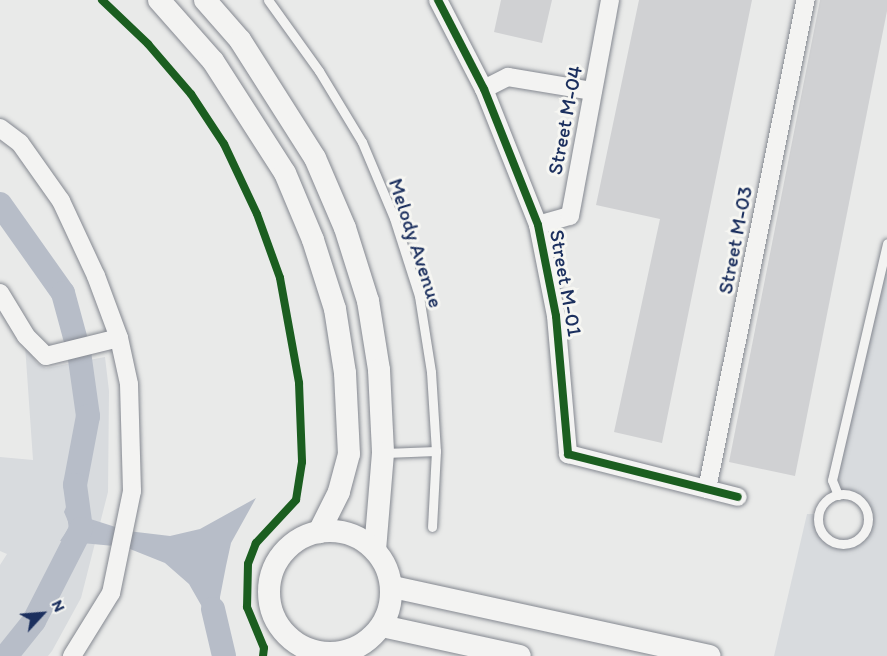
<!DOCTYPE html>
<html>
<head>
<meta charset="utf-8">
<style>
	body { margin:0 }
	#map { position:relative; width:887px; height:656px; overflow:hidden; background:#e9eae9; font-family:Itim,sans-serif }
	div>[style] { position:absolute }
	.green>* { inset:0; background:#d8dbde }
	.water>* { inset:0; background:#b7bdc8 }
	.canal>* { height:24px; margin:-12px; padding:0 12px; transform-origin:12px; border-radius:12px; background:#b7bdc8 }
	.building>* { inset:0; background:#d0d1d3 }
	.roads { filter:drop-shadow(0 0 2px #848890) drop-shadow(0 0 2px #848890) }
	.service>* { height:9px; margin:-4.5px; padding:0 4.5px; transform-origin:4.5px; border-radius:4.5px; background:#f3f3f2 }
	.service>.ring { margin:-4.5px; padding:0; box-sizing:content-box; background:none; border:9px solid #f3f3f2; border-radius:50% }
	.minor>* { height:18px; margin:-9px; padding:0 9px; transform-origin:9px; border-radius:9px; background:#f3f3f2 }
	.tertiary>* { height:22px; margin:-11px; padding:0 11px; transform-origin:11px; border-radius:11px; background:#f3f3f2 }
	.tertiary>.ring { margin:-11px; padding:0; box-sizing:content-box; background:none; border:22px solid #f3f3f2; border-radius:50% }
	.cycleway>* { height:8px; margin:-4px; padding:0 4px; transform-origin:4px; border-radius:4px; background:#1b5e20 }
	span { translate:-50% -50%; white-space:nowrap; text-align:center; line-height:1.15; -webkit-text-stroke:6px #f6f6f2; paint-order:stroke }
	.street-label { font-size:21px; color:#1b2f5e }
	.north { position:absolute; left:12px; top:584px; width:60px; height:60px; -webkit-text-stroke:4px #f6f6f2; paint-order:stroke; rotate:64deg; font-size:16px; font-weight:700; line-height:24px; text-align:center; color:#1b2f5e }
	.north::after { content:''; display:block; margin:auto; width:21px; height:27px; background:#1b2f5e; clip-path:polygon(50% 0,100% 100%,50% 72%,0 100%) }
</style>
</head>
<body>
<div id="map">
	<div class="green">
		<div style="clip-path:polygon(887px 243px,887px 656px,774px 656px,807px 514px,819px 514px,820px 529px,834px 543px,850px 543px,866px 527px,868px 517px,860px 501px,838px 495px,832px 480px)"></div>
		<div style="clip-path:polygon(25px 345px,37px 363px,46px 368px,105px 357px,109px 391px,108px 492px,81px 598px,52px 651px,48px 656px,0 656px,0 565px,7px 554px,0 551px,0 457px,33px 460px)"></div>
	</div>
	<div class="water">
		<div style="clip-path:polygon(256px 498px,231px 543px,226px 566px,220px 597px,221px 640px,189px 584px,165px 563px,125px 547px,60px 541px,70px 526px,64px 512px,66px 507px,75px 508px,81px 516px,128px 531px,170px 536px,200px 529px)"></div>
	</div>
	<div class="canal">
		<div style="left:0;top:204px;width:109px;rotate:54.7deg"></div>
		<div style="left:63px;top:293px;width:61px;rotate:74.8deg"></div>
		<div style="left:79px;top:352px;width:65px;rotate:82deg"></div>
		<div style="left:88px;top:416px;width:70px;rotate:100.7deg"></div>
		<div style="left:75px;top:485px;width:44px;rotate:82.2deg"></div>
		<div style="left:81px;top:529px;width:103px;rotate:117.1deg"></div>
		<div style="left:34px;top:621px;width:45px;rotate:128.7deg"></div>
		<div style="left:213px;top:609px;width:48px;rotate:76.8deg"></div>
	</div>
	<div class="building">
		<div style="clip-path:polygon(501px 0,552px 0,542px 43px,494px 32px)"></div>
		<div style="clip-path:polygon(639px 0,752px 0,662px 443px,614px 432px,660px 219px,596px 205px)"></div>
		<div style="clip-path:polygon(820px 0,887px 0,887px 11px,795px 476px,729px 462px)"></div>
	</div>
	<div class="roads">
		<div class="service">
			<div style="left:268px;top:0;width:87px;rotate:54.3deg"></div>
			<div style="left:319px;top:71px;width:83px;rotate:58.8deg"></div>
			<div style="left:362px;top:142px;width:82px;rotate:67.2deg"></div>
			<div style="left:394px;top:218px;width:82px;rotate:72.2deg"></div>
			<div style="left:419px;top:296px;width:77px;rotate:81deg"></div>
			<div style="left:431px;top:372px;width:79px;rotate:86.4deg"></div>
			<div style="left:436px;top:451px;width:76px;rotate:93deg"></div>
			<div style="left:385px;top:453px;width:51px;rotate:-2.2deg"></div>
			<div class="ring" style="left:818px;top:494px;width:41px;height:41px"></div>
			<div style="left:838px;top:495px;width:16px;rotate:-112deg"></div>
			<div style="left:832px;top:480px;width:243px;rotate:-76.9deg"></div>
		</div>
		<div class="minor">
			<div style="left:438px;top:0;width:100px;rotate:62.7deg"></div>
			<div style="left:484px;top:89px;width:146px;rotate:68.3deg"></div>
			<div style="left:538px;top:225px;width:93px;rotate:78.8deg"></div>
			<div style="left:556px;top:316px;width:139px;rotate:85deg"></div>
			<div style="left:568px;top:454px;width:175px;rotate:14.2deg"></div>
			<div style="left:484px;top:89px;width:27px;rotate:-27deg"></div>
			<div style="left:508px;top:77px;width:86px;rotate:9.4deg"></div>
			<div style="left:0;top:128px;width:25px;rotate:37deg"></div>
			<div style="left:20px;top:143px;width:71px;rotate:54.7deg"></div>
			<div style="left:61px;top:201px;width:83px;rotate:65deg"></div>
			<div style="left:96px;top:276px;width:66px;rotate:69.6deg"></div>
			<div style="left:119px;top:338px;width:47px;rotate:77.7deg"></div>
			<div style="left:129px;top:384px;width:107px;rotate:88.4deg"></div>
			<div style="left:132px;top:491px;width:104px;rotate:101.6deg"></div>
			<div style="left:111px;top:593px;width:74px;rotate:121.8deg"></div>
			<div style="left:538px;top:225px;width:33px;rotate:-16deg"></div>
			<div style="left:570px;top:216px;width:220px;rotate:-79.5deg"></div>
			<div style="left:0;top:293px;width:50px;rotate:58.8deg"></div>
			<div style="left:26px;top:336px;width:28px;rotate:45deg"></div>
			<div style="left:46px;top:356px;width:75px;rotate:-13.9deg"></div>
			<div style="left:707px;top:489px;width:499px;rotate:-78.6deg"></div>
		</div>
		<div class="tertiary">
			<div style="left:159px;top:0;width:81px;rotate:48.5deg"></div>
			<div style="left:213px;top:61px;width:133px;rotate:57.3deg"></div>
			<div style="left:285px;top:173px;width:73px;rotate:67.3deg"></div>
			<div style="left:313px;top:240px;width:72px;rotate:72.3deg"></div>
			<div style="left:335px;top:309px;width:65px;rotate:81.1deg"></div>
			<div style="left:345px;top:373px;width:81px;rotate:87.2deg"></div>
			<div style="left:349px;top:454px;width:39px;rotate:105deg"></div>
			<div style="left:339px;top:492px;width:45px;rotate:116.6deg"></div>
			<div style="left:205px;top:0;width:53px;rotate:48.8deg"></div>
			<div style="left:240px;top:40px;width:140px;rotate:57.6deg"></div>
			<div style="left:315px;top:158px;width:76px;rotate:66.8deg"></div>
			<div style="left:345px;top:228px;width:77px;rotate:72.5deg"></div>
			<div style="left:368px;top:301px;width:70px;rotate:80.9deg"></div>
			<div style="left:379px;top:370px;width:83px;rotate:87.2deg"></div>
			<div style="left:383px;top:453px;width:97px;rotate:94.7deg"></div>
			<div class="ring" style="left:269px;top:531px;width:100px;height:100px"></div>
			<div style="left:393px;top:587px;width:324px;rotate:12.3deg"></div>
			<div style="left:382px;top:626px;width:141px;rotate:12.3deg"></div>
		</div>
	</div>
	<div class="cycleway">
		<div style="left:102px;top:0;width:64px;rotate:43.7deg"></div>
		<div style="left:148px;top:44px;width:66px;rotate:49.3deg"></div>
		<div style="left:191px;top:94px;width:60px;rotate:56.6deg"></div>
		<div style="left:224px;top:144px;width:77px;rotate:64.8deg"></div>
		<div style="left:257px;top:214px;width:68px;rotate:70.2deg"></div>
		<div style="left:280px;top:278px;width:107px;rotate:79.7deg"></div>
		<div style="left:299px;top:383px;width:79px;rotate:87.8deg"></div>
		<div style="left:302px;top:462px;width:38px;rotate:99deg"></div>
		<div style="left:296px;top:500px;width:59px;rotate:132.9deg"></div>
		<div style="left:256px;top:543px;width:22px;rotate:111deg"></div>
		<div style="left:248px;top:564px;width:43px;rotate:91.3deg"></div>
		<div style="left:247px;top:607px;width:44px;rotate:67.5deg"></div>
		<div style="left:264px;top:648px;width:8px;rotate:97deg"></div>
		<div style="left:438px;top:0;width:100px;rotate:62.7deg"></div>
		<div style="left:484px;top:89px;width:146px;rotate:68.3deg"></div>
		<div style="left:538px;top:225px;width:93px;rotate:78.8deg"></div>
		<div style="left:556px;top:316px;width:139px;rotate:85deg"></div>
		<div style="left:568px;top:454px;width:175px;rotate:14.2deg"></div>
	</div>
	<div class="street-label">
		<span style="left:565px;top:120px;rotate:-79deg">Street M-04</span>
		<span style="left:735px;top:240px;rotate:-79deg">Street M-03</span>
		<span style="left:416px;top:243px;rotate:72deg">Melody Avenue</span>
		<span style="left:566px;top:283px;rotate:80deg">Street M-01</span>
	</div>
	<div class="north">N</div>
</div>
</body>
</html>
